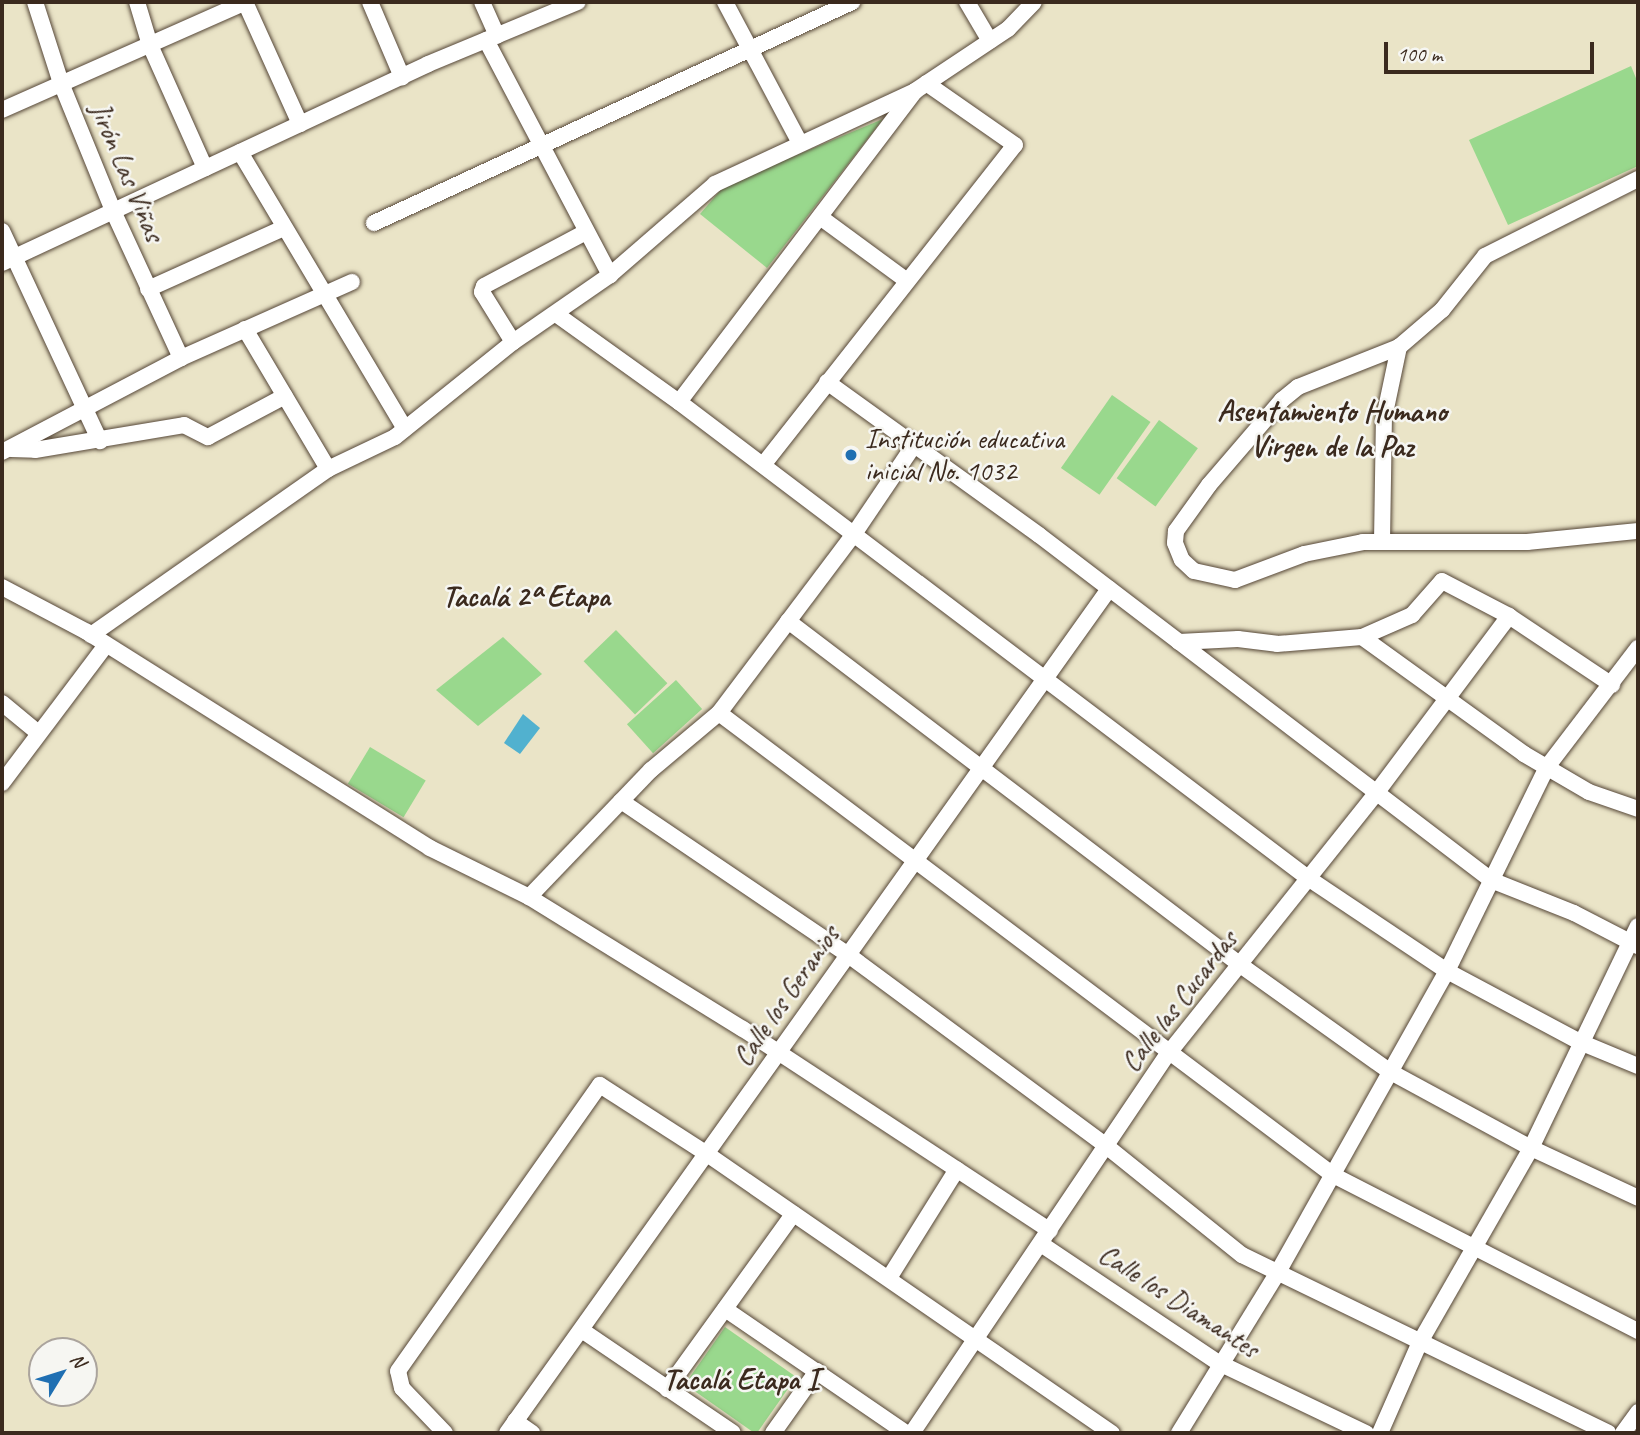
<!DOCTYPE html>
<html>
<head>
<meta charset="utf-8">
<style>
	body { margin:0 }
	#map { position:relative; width:1640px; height:1435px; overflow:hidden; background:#eae4c7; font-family:Caveat,sans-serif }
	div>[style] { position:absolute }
	.green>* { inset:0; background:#99d88d; transform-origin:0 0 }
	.water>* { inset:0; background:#51b1cf }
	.roads { filter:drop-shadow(0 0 2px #554637) drop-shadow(0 0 2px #554637) }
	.street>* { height:16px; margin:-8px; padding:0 8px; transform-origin:8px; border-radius:8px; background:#fff }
	.dots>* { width:19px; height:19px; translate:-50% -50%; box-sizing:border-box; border:4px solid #f6f6f2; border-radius:50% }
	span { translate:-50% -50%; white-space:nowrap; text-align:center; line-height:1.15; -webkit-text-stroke:5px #f6f6f2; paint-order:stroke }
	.street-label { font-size:28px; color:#3b2a1e }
	.poi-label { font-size:28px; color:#3b2a1e }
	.left { translate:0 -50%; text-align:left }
	.neighbourhood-label { font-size:30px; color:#3b2a1e; font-weight:700 }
	.frame { position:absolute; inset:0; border:4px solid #3b2a1e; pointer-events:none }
	.north { position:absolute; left:28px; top:1337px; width:70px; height:70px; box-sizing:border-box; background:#f6f6f2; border:2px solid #aba49d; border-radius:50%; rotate:52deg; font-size:19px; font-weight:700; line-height:28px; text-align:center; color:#3b2a1e }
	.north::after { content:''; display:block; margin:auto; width:24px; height:32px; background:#1f6fb2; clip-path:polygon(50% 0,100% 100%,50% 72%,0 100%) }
	.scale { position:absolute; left:1384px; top:42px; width:210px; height:32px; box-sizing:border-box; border:4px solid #3b2a1e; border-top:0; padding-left:9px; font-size:21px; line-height:24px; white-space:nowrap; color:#3b2a1e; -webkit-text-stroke:5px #f6f6f2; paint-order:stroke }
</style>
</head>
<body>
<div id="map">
	<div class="green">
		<div style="clip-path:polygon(1631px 66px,1638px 83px,1638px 166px,1508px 225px,1469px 140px)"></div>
		<div style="clip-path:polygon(883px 119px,767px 268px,700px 214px,725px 185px)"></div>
		<div style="left:1112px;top:395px;width:47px;height:89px;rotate:35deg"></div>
		<div style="left:1159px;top:420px;width:48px;height:72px;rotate:36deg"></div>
		<div style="left:616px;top:630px;width:74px;height:45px;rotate:46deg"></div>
		<div style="clip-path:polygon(503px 637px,542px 674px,478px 726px,436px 690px)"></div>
		<div style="left:676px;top:680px;width:39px;height:66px;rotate:48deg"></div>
		<div style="left:370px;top:747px;width:65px;height:43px;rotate:31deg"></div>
		<div style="left:725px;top:1327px;width:87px;height:70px;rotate:35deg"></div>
	</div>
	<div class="water">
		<div style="clip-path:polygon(523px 714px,540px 728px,520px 754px,504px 743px)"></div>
	</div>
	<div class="roads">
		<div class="street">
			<div style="left:35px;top:2px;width:85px;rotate:72.2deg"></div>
			<div style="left:61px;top:83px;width:140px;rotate:67.8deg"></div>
			<div style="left:114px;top:213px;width:160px;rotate:65.2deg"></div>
			<div style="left:137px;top:2px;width:45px;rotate:73.2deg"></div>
			<div style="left:150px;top:45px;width:135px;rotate:65.9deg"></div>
			<div style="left:245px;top:2px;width:134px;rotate:65.7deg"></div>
			<div style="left:370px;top:2px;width:82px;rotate:66.9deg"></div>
			<div style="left:482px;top:2px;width:37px;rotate:66deg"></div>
			<div style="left:725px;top:2px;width:157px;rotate:62deg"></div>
			<div style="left:967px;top:2px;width:45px;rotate:59.5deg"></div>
			<div style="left:486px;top:40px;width:266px;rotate:62.2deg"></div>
			<div style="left:2px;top:110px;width:267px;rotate:-23.9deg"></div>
			<div style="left:240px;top:152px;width:322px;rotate:59.2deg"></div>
			<div style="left:1638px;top:179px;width:171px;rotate:153.3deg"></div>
			<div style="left:1485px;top:256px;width:69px;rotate:128.5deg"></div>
			<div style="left:1442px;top:310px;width:57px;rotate:139.3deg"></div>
			<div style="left:1399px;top:347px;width:109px;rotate:158.4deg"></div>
			<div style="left:1298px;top:387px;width:21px;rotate:141deg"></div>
			<div style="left:1282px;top:400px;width:112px;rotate:130.7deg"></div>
			<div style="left:1209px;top:485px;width:57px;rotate:125.7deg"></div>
			<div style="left:1176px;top:531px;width:12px;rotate:95deg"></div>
			<div style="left:1175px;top:543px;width:18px;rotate:68deg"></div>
			<div style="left:1182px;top:560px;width:16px;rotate:43deg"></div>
			<div style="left:1194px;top:571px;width:42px;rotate:12.4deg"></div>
			<div style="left:1235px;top:580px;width:74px;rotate:-20.6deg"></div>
			<div style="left:1304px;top:554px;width:60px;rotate:-11.5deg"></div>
			<div style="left:1363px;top:542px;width:164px"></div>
			<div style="left:1527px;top:542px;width:112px;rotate:-5.7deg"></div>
			<div style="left:820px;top:217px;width:108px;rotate:36.3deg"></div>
			<div style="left:374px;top:223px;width:527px;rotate:-24.81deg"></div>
			<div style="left:2px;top:231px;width:232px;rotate:65deg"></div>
			<div style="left:2px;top:263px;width:470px;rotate:-25deg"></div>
			<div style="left:428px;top:64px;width:162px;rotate:-22.5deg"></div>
			<div style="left:148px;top:289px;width:149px;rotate:-24.2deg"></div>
			<div style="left:556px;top:314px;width:151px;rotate:35.6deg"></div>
			<div style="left:679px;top:402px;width:789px;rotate:37.12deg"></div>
			<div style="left:1308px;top:878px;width:167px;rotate:33.8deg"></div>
			<div style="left:1447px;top:971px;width:151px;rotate:28.1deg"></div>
			<div style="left:1580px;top:1042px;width:63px;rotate:22.5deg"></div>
			<div style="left:245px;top:329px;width:163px;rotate:59.3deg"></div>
			<div style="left:513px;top:342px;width:59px;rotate:-121.8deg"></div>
			<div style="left:482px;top:292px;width:6px;rotate:-72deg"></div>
			<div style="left:484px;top:286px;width:115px;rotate:-27.9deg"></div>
			<div style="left:827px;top:382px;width:261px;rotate:35.8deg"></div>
			<div style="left:1039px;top:535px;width:569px;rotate:37.35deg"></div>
			<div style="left:1491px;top:880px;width:89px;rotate:21.7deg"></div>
			<div style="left:1574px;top:913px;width:72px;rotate:27.3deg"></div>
			<div style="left:679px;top:402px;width:390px;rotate:-52.8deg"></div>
			<div style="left:915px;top:91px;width:112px;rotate:-33.7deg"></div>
			<div style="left:1008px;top:29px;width:37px;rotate:-46deg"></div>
			<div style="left:11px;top:449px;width:24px;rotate:2deg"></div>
			<div style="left:35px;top:450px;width:151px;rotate:-9.5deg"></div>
			<div style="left:184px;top:425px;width:27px;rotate:27deg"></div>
			<div style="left:208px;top:437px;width:87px;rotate:-28deg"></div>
			<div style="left:2px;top:452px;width:202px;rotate:-27.7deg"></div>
			<div style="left:181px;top:358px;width:187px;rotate:-24deg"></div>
			<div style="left:763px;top:465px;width:407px;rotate:-51.8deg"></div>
			<div style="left:1015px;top:145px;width:108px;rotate:-145.1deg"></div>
			<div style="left:1382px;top:542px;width:124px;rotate:-89.1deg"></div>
			<div style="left:1384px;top:418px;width:73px;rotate:-78.1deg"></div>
			<div style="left:2px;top:587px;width:96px;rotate:27.9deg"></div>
			<div style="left:87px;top:632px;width:405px;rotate:32.2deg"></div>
			<div style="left:430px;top:848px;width:110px;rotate:26.3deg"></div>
			<div style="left:529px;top:897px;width:251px;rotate:31.7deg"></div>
			<div style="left:743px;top:1029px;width:367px;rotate:33.3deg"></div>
			<div style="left:788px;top:621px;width:567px;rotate:37.25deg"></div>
			<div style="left:1239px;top:964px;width:184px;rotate:35.5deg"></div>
			<div style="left:1389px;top:1071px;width:162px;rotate:28.5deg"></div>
			<div style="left:1531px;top:1148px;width:118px;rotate:25deg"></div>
			<div style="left:91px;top:635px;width:289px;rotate:-35deg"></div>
			<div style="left:328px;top:469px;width:74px;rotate:-25.5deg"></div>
			<div style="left:395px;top:437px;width:151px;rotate:-38.8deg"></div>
			<div style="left:513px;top:342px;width:118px;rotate:-34.6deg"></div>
			<div style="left:610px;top:275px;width:139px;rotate:-40.9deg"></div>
			<div style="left:715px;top:184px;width:221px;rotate:-24.9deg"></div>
			<div style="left:1362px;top:637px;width:200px;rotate:35.8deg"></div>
			<div style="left:1524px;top:754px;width:75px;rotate:30.3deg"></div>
			<div style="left:1589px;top:792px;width:52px;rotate:19.1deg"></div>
			<div style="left:1179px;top:642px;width:59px;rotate:-2.9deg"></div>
			<div style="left:1238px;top:639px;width:39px;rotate:7deg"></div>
			<div style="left:1277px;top:644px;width:85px;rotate:-4.7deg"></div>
			<div style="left:1362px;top:637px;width:55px;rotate:-23.7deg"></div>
			<div style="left:1412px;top:615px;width:45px;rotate:-48.6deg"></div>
			<div style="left:1442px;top:581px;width:76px;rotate:27.6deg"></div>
			<div style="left:1509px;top:616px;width:124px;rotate:33.8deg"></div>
			<div style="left:2px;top:703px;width:45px;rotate:39.6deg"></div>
			<div style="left:719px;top:713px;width:768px;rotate:36.96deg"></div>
			<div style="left:1333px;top:1175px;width:343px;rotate:27.1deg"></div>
			<div style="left:2px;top:783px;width:173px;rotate:-53deg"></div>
			<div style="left:621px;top:801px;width:273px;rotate:34.1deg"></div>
			<div style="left:847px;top:954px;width:321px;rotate:36.5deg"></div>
			<div style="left:1105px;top:1145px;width:176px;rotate:38.8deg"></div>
			<div style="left:1242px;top:1255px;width:407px;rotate:25.9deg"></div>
			<div style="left:529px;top:897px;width:176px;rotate:-46.2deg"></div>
			<div style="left:651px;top:770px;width:89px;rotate:-40deg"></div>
			<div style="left:719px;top:713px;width:224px;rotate:-53deg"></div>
			<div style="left:854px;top:534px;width:107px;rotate:-56deg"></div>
			<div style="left:1041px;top:1244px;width:214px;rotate:33.8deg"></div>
			<div style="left:1219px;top:1363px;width:163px;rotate:25.5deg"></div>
			<div style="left:889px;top:1278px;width:128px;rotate:-58deg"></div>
			<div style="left:725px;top:1309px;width:219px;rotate:34.4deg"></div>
			<div style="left:583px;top:1331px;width:181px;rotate:34.2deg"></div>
			<div style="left:667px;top:1389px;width:216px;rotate:-54.2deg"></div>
			<div style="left:515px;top:1421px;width:21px;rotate:35deg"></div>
			<div style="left:445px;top:1433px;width:62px;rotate:-133.7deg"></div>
			<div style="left:402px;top:1388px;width:17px;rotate:-103deg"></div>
			<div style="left:398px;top:1371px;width:350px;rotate:-54.8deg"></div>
			<div style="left:600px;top:1085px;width:127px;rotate:32.8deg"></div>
			<div style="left:707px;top:1154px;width:492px;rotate:34.6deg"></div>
			<div style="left:507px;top:1433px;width:1037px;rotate:-54.5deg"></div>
			<div style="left:773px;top:1433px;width:76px;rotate:-54.6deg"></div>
			<div style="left:912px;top:1433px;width:457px;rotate:-56deg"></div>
			<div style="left:1168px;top:1054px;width:335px;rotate:-51.4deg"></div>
			<div style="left:1377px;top:792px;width:220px;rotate:-53.1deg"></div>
			<div style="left:1179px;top:1433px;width:189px;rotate:-58.4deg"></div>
			<div style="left:1278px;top:1272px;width:345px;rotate:-60.7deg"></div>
			<div style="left:1447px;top:971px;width:227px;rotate:-63.9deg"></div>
			<div style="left:1547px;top:767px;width:150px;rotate:-52.6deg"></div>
			<div style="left:1380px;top:1433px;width:99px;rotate:-66.3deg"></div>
			<div style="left:1420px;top:1342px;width:224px;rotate:-60.2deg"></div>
			<div style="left:1531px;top:1148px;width:246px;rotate:-64.3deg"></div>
			<div style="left:1623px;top:1433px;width:26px;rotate:-54deg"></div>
		</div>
	</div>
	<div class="dots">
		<div style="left:851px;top:455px;background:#1f6fb2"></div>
	</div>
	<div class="street-label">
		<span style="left:127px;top:172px;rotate:67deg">Jirón Las Viñas</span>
		<span style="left:786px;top:996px;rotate:-55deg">Calle los Geranios</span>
		<span style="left:1179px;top:1001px;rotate:-52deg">Calle las Cucardas</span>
		<span style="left:1179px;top:1301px;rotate:33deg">Calle los Diamantes</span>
	</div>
	<div class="poi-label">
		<span class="left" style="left:865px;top:455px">Institución educativa<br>inicial No. 1032</span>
	</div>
	<div class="neighbourhood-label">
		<span style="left:1332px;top:428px">Asentamiento Humano<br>Virgen de la Paz</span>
		<span style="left:526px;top:596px">Tacalá 2ª Etapa</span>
		<span style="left:741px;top:1379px">Tacalá Etapa I</span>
	</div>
	<div class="frame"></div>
	<div class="north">N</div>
	<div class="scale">100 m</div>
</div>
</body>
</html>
